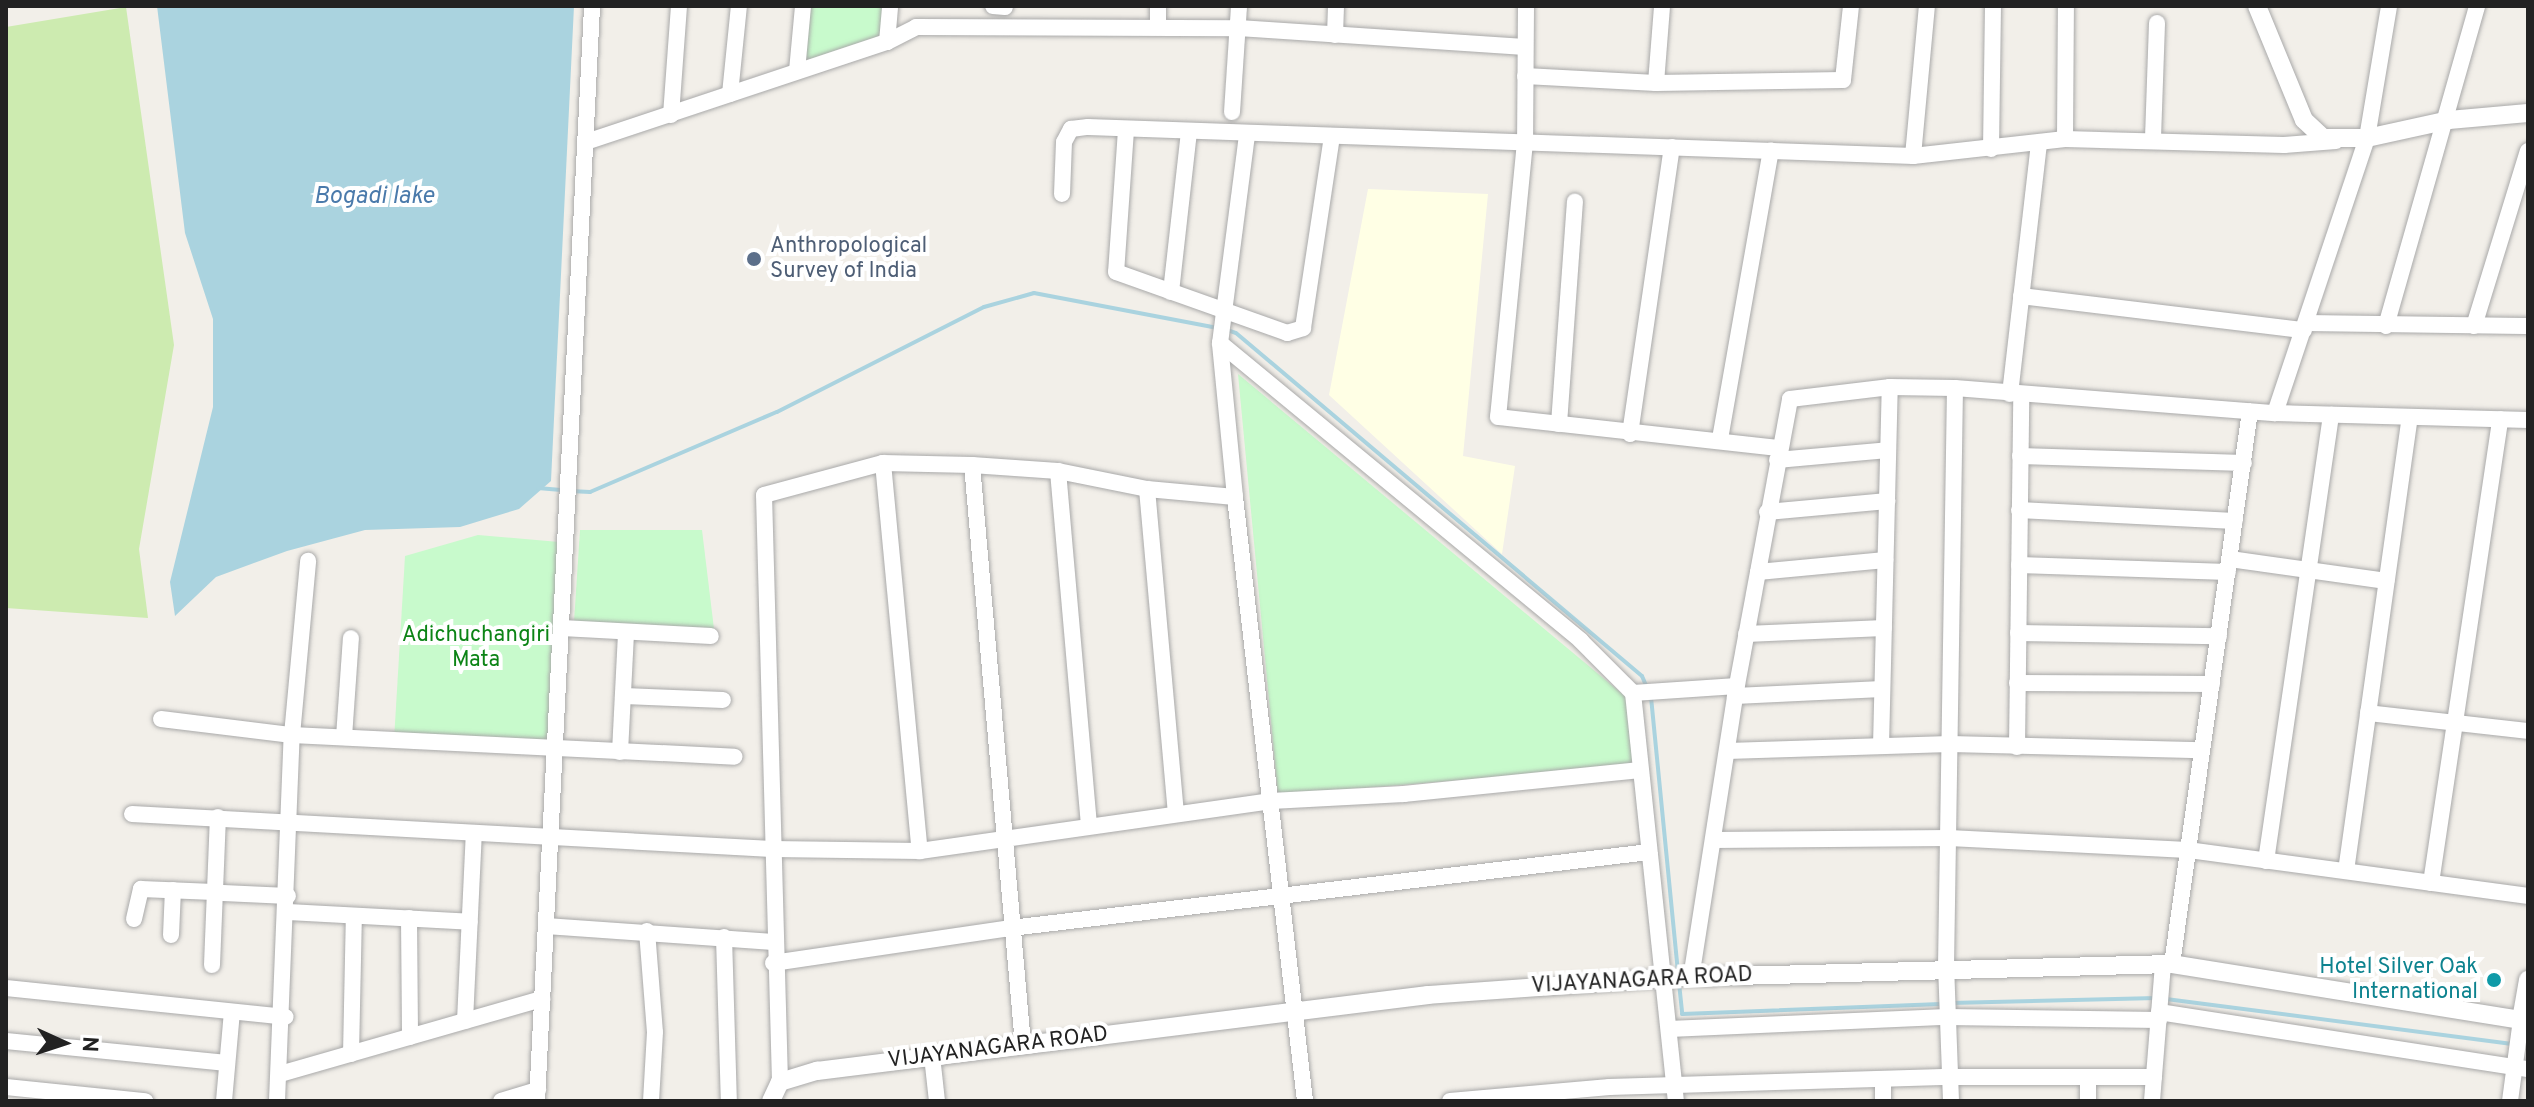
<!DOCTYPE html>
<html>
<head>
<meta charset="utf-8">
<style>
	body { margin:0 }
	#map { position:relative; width:2534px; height:1107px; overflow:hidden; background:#f2efe9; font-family:Overpass,sans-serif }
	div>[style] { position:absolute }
	.education>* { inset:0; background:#ffffe5 }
	.grass>* { inset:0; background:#cdebb0 }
	.park>* { inset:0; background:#c8facc }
	.water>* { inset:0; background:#aad3df }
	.stream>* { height:4px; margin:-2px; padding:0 2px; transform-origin:2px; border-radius:2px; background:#aad3df }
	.roads { filter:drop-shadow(0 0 2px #a9a9a9) drop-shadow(0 0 2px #a9a9a9) }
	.minor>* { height:16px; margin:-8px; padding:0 8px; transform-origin:8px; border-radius:8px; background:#fff }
	.tertiary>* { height:18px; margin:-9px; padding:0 9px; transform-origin:9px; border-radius:9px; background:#fff }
	.dots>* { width:22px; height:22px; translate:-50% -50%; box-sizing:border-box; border:4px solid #fff; border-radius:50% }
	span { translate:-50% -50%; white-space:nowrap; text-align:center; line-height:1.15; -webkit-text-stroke:8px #fff; paint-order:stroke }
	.service-label { font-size:22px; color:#4e5e75 }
	.left { translate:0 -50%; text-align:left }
	.park-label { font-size:22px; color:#0c8416 }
	.culture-label { font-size:22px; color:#0d838f }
	.right { translate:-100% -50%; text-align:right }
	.street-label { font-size:22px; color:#222 }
	.water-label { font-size:24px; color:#4a7aab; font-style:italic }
	.frame { position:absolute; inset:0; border:8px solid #222; pointer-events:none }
	.north { position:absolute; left:24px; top:1003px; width:80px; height:80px; -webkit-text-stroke:6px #fff; paint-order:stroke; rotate:93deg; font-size:22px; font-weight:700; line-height:32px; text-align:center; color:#222 }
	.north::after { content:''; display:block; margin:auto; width:28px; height:36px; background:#222; clip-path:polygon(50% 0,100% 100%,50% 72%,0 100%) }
</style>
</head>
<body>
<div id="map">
	<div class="education">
		<div style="clip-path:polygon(1368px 189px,1488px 194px,1463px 456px,1515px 466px,1502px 554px,1329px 395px)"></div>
	</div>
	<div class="grass">
		<div style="clip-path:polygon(126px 7px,174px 345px,139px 549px,148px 618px,6px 608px,6px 27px)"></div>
	</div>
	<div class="park">
		<div style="clip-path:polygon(807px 6px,883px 6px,880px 40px,802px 67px)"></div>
		<div style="clip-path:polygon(1238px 374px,1626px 697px,1634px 766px,1278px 795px)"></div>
		<div style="clip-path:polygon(580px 530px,702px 530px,714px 629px,574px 622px)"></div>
		<div style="clip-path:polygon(478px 535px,559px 542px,556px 741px,394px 740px,405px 556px)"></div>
	</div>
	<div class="water">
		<div style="clip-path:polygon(157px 6px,574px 6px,551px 481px,519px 509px,460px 527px,365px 530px,287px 551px,216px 577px,175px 616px,170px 582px,213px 407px,213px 319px,185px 233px)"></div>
	</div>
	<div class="stream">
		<div style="left:1227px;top:330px;width:9px;rotate:18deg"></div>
		<div style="left:1236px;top:333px;width:531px;rotate:40.19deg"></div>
		<div style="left:1642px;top:676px;width:13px;rotate:67deg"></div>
		<div style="left:538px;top:488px;width:23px;rotate:5deg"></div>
		<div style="left:570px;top:491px;width:20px;rotate:3deg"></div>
		<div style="left:590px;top:492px;width:203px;rotate:-23.2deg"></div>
		<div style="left:777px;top:412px;width:232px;rotate:-26.9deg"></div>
		<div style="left:984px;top:307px;width:52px;rotate:-15.6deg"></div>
		<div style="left:1034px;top:293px;width:187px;rotate:10.8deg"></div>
		<div style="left:1651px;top:697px;width:278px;rotate:84.4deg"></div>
		<div style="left:1679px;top:983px;width:31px;rotate:84deg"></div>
		<div style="left:1682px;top:1014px;width:259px;rotate:-2.2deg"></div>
		<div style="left:2166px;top:999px;width:351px;rotate:7.4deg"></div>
		<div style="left:1950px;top:1003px;width:207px;rotate:-1.4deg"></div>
	</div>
	<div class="roads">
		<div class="minor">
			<div style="left:993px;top:6px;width:12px;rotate:5deg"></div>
			<div style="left:1158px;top:6px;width:21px;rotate:90deg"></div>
			<div style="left:1526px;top:6px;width:136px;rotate:90.4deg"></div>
			<div style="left:1525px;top:142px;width:276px;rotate:95.6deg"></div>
			<div style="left:1498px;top:417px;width:283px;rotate:6.3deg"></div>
			<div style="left:1335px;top:35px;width:29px;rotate:-88deg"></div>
			<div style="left:887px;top:42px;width:33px;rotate:-27deg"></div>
			<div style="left:916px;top:27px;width:323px;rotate:0.2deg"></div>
			<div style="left:1239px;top:28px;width:286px;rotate:3.8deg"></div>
			<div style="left:797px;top:71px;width:65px;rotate:-84.7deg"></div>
			<div style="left:1525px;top:76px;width:131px;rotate:3.1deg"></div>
			<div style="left:1656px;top:83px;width:187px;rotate:-0.9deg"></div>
			<div style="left:1843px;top:80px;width:74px;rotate:-83.8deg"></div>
			<div style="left:1656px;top:83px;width:77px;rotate:-85.5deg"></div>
			<div style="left:730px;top:94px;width:88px;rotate:-84.2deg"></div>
			<div style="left:1232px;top:112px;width:106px;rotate:-86.2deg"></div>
			<div style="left:671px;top:115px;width:109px;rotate:-85.8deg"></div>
			<div style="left:1126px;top:130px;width:142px;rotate:94deg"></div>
			<div style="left:1116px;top:272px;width:182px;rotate:19.6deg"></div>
			<div style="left:1287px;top:333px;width:17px;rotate:-17deg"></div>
			<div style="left:1303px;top:328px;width:194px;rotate:-81.4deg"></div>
			<div style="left:2153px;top:138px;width:115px;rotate:-88deg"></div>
			<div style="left:2065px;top:139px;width:133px;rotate:-89.6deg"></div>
			<div style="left:586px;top:142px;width:317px;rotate:-18.4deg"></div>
			<div style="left:887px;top:42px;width:36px;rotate:-85deg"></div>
			<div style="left:1991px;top:149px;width:143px;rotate:-89.2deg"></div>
			<div style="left:1913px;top:156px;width:151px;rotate:-84.7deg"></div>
			<div style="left:1062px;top:194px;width:52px;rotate:-87.8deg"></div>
			<div style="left:1064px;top:142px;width:15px;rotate:-62deg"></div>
			<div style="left:1071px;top:129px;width:17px;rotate:-7deg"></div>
			<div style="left:1088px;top:127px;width:826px;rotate:2.01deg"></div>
			<div style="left:1913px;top:156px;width:153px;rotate:-6.4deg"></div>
			<div style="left:2065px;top:139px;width:219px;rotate:1.6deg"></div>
			<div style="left:2284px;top:145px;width:52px;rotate:-4.4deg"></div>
			<div style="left:1171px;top:292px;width:161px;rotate:-83.6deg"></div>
			<div style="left:2021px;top:296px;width:285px;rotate:6.9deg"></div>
			<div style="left:2306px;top:323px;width:222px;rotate:0.8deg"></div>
			<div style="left:2386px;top:326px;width:333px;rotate:-74.1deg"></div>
			<div style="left:2474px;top:326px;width:183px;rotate:-72.9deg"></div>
			<div style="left:1220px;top:343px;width:468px;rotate:39.5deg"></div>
			<div style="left:1581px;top:641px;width:74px;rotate:45deg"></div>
			<div style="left:1633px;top:693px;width:410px;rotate:84deg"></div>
			<div style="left:2010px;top:394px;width:253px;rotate:-83.4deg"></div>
			<div style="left:2275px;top:413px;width:290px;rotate:-71.5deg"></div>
			<div style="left:2367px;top:138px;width:134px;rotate:-80.5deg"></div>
			<div style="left:1559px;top:424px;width:223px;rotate:-85.9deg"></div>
			<div style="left:1630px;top:434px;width:290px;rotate:-81.7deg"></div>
			<div style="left:1720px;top:439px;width:293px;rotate:-80deg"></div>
			<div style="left:2020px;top:456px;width:224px;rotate:1.8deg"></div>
			<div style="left:1777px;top:460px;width:111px;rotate:-5.1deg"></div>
			<div style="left:883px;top:463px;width:390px;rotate:84.6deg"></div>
			<div style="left:972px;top:465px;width:582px;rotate:84.97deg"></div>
			<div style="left:1058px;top:471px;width:354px;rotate:85deg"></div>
			<div style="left:1147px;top:489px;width:326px;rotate:84.9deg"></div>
			<div style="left:1235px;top:497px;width:155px;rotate:-95.6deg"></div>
			<div style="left:1220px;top:343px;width:211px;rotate:-82.6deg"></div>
			<div style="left:2019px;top:510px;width:216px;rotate:2.9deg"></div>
			<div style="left:1767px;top:512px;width:121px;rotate:-5.2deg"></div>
			<div style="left:2230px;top:559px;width:158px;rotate:8deg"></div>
			<div style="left:2019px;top:565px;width:209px;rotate:1.9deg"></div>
			<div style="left:1758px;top:572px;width:128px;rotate:-5.4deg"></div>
			<div style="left:562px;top:628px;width:149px;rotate:3.1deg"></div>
			<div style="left:2018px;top:633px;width:201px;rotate:0.9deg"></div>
			<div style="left:1746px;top:634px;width:138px;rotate:-2.5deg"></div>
			<div style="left:2017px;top:683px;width:195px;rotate:0.3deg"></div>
			<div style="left:1633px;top:693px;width:104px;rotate:-3.9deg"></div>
			<div style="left:624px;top:696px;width:99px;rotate:2.3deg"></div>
			<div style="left:1735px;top:696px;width:147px;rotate:-2.7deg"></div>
			<div style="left:2368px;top:713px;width:161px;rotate:6.4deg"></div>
			<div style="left:161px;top:719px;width:132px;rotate:7deg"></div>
			<div style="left:292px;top:735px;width:443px;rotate:2.8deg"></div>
			<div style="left:344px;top:737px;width:99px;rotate:-86deg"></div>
			<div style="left:1881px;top:746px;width:359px;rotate:-88.6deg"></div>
			<div style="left:2017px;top:747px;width:352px;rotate:-89.3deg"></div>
			<div style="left:1727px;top:751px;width:223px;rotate:-1.8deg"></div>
			<div style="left:1950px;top:744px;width:252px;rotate:1.4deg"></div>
			<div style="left:620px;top:752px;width:120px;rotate:-87.1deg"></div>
			<div style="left:132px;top:814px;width:641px;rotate:3.13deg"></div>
			<div style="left:772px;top:849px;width:148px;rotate:0.8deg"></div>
			<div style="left:920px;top:851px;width:355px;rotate:-8.1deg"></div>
			<div style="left:1271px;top:801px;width:133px;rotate:-3deg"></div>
			<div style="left:1404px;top:794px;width:237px;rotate:-5.8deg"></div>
			<div style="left:1713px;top:840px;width:236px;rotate:-0.5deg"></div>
			<div style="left:1949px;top:838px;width:239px;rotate:2.9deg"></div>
			<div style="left:2188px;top:850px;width:343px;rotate:7.7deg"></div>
			<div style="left:2266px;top:861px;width:451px;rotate:-81.7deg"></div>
			<div style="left:2346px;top:871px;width:457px;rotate:-82deg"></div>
			<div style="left:2431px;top:883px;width:469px;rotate:-81.5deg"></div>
			<div style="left:223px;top:893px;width:65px;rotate:2.6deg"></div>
			<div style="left:288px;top:912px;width:182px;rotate:3.1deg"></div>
			<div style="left:409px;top:918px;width:119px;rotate:89.5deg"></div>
			<div style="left:134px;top:919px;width:31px;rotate:-77deg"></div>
			<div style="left:141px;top:889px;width:73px;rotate:2.4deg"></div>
			<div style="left:546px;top:926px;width:228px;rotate:4deg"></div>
			<div style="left:647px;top:931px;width:101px;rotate:85.5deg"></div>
			<div style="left:655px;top:1032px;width:69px;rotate:93.3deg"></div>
			<div style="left:171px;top:935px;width:45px;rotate:-87.5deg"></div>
			<div style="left:724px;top:937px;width:164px;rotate:88.3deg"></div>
			<div style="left:773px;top:963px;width:241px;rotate:-8.4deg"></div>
			<div style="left:1011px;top:928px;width:643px;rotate:-6.79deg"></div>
			<div style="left:2172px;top:964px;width:558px;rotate:-81.97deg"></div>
			<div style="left:212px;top:965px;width:148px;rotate:-87.7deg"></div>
			<div style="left:1691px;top:978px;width:285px;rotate:-81.1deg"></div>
			<div style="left:1735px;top:696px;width:302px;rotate:-79.5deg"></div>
			<div style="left:1790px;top:399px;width:101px;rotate:-6.8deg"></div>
			<div style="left:1890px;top:387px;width:65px;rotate:0.9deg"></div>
			<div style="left:1955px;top:388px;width:321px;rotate:4.5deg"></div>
			<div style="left:2275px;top:413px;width:253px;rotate:1.6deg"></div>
			<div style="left:6px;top:988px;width:281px;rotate:5.9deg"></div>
			<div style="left:2159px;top:1012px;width:373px;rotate:8.8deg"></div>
			<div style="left:465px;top:1021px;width:188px;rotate:-87.3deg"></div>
			<div style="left:1669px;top:1029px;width:278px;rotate:-2.5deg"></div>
			<div style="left:1947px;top:1017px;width:212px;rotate:0.8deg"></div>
			<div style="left:6px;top:1041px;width:222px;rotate:5.7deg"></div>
			<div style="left:351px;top:1054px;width:138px;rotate:-88.8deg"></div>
			<div style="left:932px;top:1056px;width:45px;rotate:83.7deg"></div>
			<div style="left:280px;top:1074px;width:273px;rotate:-16deg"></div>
			<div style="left:1883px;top:1079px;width:22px;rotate:90deg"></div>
			<div style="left:780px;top:1082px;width:587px;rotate:-91.56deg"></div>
			<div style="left:764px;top:495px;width:123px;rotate:-15.1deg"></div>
			<div style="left:883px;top:463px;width:89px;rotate:1.3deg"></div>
			<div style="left:972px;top:465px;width:86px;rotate:4deg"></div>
			<div style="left:1058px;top:471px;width:91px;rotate:11.4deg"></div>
			<div style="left:1147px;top:489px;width:88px;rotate:5.2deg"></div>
			<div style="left:1235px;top:497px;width:608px;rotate:83.39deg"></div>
			<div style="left:6px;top:1087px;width:140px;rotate:5.8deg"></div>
			<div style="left:224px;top:1101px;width:89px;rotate:-84.9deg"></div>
			<div style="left:277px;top:1101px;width:366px;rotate:-87.7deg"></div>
			<div style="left:292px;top:735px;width:175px;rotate:-84.7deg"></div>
			<div style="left:501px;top:1101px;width:39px;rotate:-17deg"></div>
			<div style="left:537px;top:1101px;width:1096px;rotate:-87.12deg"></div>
			<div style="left:1450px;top:1101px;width:160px;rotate:-5deg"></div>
			<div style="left:1609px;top:1087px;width:342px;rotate:-1.7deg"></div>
			<div style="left:1951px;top:1077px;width:203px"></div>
			<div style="left:1951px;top:1101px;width:134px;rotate:-92.1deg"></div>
			<div style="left:1946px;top:967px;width:579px;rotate:-89.11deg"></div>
			<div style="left:2088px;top:1101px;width:24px;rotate:-90deg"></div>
			<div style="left:2152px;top:1101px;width:137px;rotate:-85.4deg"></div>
			<div style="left:2510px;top:1101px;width:82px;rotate:-82.3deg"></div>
		</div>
		<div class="tertiary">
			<div style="left:2257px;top:6px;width:123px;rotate:67.6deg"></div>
			<div style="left:2304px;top:120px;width:26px;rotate:43deg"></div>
			<div style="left:2323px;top:138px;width:44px"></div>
			<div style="left:2367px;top:138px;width:84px;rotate:-12.4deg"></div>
			<div style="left:2449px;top:120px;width:79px;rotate:-5.1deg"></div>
			<div style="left:2521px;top:1020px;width:41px;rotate:-80.1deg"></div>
			<div style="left:771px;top:1101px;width:21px;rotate:-65deg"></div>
			<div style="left:780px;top:1082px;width:39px;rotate:-17deg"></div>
			<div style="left:817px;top:1071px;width:616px;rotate:-7.09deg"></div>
			<div style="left:1428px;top:995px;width:236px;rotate:-4.1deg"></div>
			<div style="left:1663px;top:978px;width:509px;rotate:-1.58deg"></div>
			<div style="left:2172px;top:964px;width:361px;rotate:9.1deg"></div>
		</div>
	</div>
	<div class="dots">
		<div style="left:754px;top:259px;background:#5c6f8a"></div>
		<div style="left:2494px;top:980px;background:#0f9aa8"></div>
	</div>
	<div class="service-label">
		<span class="left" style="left:770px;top:259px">Anthropological<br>Survey of India</span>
	</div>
	<div class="park-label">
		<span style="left:476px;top:648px">Adichuchangiri<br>Mata</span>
	</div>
	<div class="culture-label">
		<span class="right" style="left:2478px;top:980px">Hotel Silver Oak<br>International</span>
	</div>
	<div class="street-label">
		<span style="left:1642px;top:981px;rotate:-3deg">VIJAYANAGARA ROAD</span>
		<span style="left:998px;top:1048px;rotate:-7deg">VIJAYANAGARA ROAD</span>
	</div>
	<div class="water-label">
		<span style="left:374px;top:198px">Bogadi lake</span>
	</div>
	<div class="frame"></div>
	<div class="north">N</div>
</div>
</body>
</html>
